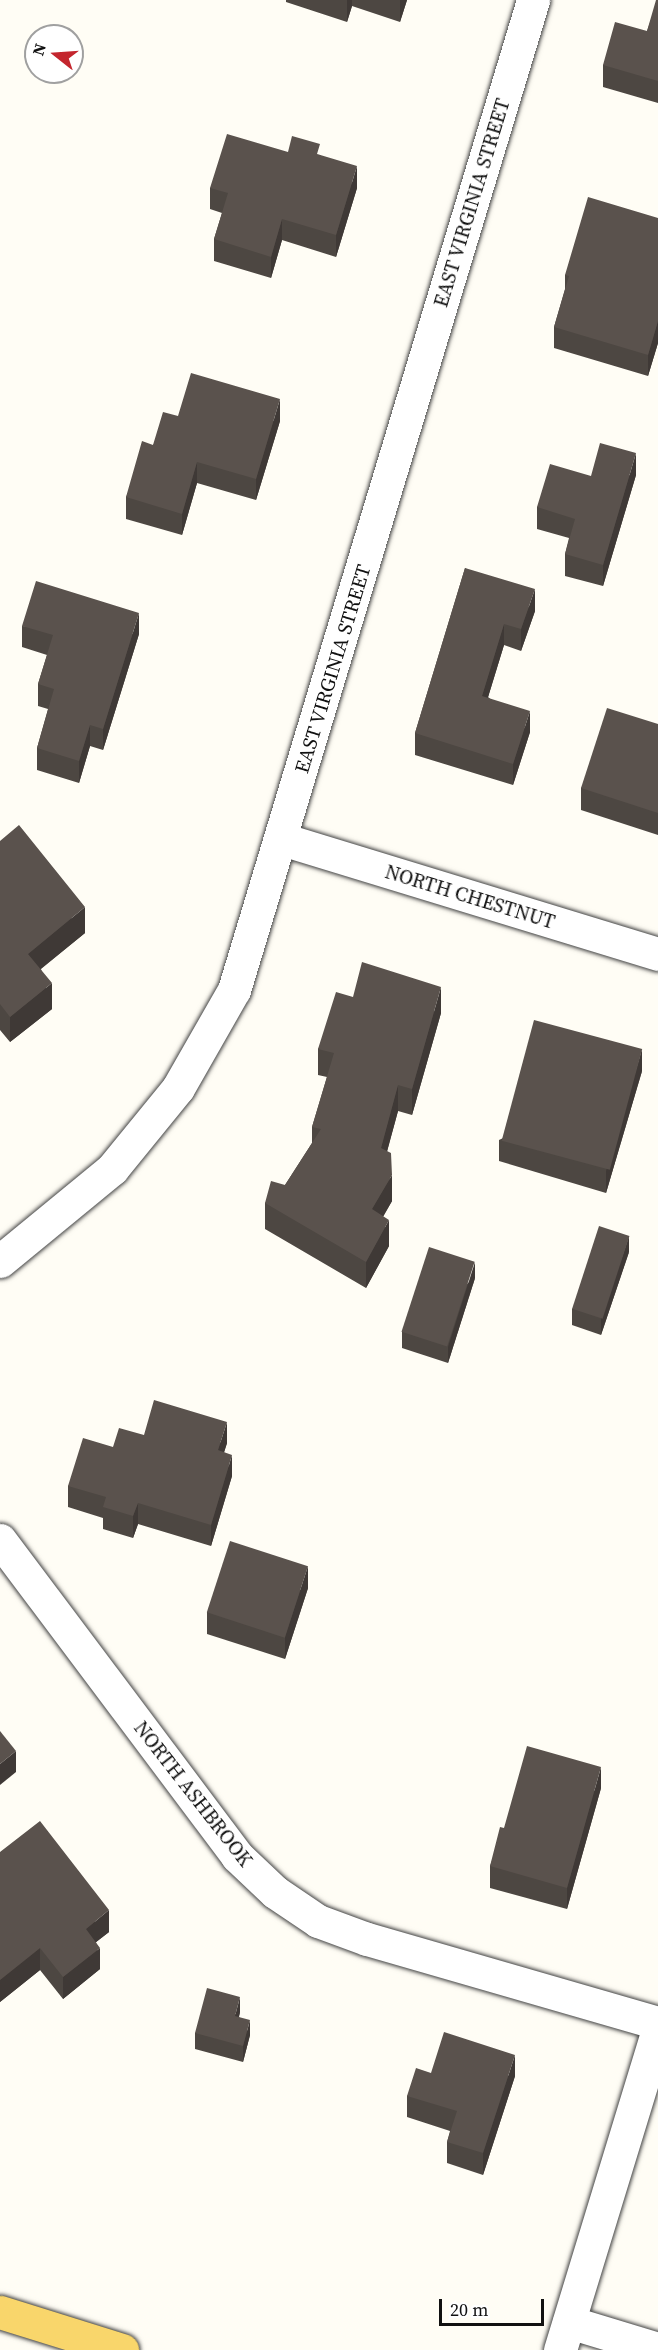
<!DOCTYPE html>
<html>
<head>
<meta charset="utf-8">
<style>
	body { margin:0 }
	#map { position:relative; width:658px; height:2350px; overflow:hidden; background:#fffdf5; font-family:"Source Serif 4",serif }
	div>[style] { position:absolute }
	.roads { filter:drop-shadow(0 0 2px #444) drop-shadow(0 0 2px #444) }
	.minor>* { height:33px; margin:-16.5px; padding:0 16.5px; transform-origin:16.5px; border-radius:16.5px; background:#fff }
	.primary>* { height:33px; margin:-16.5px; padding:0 16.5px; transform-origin:16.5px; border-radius:16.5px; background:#f9d66b }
	.wall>* { inset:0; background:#4d4742 }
	.shaded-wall>* { inset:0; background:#3f3936 }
	.building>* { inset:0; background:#5a524d; transform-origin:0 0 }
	span { translate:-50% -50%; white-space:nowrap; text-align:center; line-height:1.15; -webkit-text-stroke:6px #fff; paint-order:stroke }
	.street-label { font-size:20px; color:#111 }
	.north { position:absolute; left:24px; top:24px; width:60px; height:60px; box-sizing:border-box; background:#fff; border:2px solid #a0a0a0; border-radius:50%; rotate:287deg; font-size:16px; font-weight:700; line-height:24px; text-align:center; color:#111 }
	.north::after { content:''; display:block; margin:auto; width:21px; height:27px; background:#c4262e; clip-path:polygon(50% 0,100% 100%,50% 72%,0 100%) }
	.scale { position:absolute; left:439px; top:2299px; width:105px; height:27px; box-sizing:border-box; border:3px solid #111; border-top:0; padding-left:8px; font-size:18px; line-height:21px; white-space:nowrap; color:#111; -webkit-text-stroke:4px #fff; paint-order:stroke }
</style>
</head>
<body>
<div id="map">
	<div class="roads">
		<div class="minor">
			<div style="left:282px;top:839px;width:393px;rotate:17deg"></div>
			<div style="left:0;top:1261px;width:145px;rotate:-39.4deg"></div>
			<div style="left:112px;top:1169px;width:104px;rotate:-50.8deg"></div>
			<div style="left:178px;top:1088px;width:113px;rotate:-60.3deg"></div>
			<div style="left:234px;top:990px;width:1034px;rotate:-73.19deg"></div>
			<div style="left:0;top:1540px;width:395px;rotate:53.1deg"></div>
			<div style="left:237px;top:1856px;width:52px;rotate:43.5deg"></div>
			<div style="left:275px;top:1892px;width:52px;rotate:34deg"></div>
			<div style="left:318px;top:1921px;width:52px;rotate:20.2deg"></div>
			<div style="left:367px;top:1939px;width:303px;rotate:16.1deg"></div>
			<div style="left:569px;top:2322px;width:93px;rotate:16.9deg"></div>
			<div style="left:560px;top:2350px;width:335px;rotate:-73deg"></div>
		</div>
		<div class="primary">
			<div style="left:0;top:2312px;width:128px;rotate:17.3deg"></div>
		</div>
	</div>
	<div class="wall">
		<div style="clip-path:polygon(286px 0,407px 0,400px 22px,352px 6px,347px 22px,286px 2px)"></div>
		<div style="clip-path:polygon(658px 0,658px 103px,603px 87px,603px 65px,647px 31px)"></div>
		<div style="clip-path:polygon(288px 152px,320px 155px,357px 188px,336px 257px,282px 240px,271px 278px,214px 261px,214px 239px,222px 213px,210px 209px,210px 188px)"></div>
		<div style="clip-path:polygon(658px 218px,658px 343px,648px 376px,554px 348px,554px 327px,565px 289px,565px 275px)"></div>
		<div style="clip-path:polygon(178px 416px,280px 421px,256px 500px,197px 483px,182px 535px,126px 519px,126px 497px,153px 445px)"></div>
		<div style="clip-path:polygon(636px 475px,603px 586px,565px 576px,565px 554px,569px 538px,537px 529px,537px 507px,591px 476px)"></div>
		<div style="clip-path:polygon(465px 568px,535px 611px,521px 651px,504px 645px,488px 697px,530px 732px,513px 785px,415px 755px,415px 733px)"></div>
		<div style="clip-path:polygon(22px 626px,139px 634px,103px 750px,90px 746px,79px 783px,37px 770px,37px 748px,48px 709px,38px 706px,38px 684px,47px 655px,22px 647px)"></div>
		<div style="clip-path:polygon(658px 724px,658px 835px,581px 810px,581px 788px)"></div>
		<div style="clip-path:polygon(0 841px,85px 933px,41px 969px,52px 1009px,10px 1042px,0 1030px)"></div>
		<div style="clip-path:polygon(353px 997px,441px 1013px,412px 1115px,398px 1111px,387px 1151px,392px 1201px,383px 1217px,389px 1246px,366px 1288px,265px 1229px,265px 1203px,285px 1185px,312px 1143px,312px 1127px,327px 1077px,318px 1075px,318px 1049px)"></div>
		<div style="clip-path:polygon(642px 1071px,606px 1193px,499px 1161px,499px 1140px)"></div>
		<div style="clip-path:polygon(629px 1252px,601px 1335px,572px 1325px,572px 1309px)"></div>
		<div style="clip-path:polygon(475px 1278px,448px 1363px,402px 1348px,402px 1332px)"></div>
		<div style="clip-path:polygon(144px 1435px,227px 1443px,224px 1452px,232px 1476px,211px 1546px,138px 1524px,133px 1538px,103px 1529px,103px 1518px,68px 1507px,68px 1486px,113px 1447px)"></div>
		<div style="clip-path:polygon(308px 1588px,285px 1659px,207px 1634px,207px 1612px)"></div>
		<div style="clip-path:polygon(601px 1788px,567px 1909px,490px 1888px,490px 1866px,504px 1828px)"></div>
		<div style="clip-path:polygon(0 1852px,109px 1932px,96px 1942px,100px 1969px,63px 1999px,40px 1970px,0 2002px)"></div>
		<div style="clip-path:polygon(240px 2012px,239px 2017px,250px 2035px,243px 2062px,195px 2049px,195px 2033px)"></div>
		<div style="clip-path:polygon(431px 2073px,515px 2076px,483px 2175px,447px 2163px,447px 2142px,450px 2131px,407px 2117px,407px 2096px)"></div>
	</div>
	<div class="shaded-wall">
		<div style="clip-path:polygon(347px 0,352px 0,352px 6px,347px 22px)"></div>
		<div style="clip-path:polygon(400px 0,407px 0,400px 22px)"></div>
		<div style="clip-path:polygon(357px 166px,357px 188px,336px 257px,336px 235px)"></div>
		<div style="clip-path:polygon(282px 219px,282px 240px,271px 278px,271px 257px)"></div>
		<div style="clip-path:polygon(658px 321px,658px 343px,648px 376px,648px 355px)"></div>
		<div style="clip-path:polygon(280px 399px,280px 421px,256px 500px,256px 479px)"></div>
		<div style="clip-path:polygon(636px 453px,636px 475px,603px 586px,603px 565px)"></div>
		<div style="clip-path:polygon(197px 462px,197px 483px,182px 535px,182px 514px)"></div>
		<div style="clip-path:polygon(535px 589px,535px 611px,521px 651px,521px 629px)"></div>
		<div style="clip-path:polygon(139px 613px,139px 634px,103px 750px,103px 729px)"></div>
		<div style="clip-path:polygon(504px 624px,504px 645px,482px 717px,482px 696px)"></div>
		<div style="clip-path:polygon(530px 711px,530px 732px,513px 785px,513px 764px)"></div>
		<div style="clip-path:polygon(90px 725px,90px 746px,79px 783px,79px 761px)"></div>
		<div style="clip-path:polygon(85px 907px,85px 933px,28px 979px,28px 954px)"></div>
		<div style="clip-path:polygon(52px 983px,52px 1009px,10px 1042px,10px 1017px)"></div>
		<div style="clip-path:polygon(441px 987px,441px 1013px,412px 1115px,412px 1089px)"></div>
		<div style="clip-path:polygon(642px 1049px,642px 1071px,606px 1193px,606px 1171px)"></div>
		<div style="clip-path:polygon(398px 1085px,398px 1111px,381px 1174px,381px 1148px)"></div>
		<div style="clip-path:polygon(392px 1175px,392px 1201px,372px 1235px,372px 1209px)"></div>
		<div style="clip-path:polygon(389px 1220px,389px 1246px,366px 1288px,366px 1262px)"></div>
		<div style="clip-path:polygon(629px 1236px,629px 1252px,601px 1335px,601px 1319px)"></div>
		<div style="clip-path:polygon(475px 1262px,475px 1278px,448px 1363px,448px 1347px)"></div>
		<div style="clip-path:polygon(227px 1422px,227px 1443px,218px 1472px,218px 1450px)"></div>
		<div style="clip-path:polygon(232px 1455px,232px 1476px,211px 1546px,211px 1525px)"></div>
		<div style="clip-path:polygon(138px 1503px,138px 1524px,133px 1538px,133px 1516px)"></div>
		<div style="clip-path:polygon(308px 1566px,308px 1588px,285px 1659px,285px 1637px)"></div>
		<div style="clip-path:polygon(16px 1751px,16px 1772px,0 1785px,0 1764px)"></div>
		<div style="clip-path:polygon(601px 1767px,601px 1788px,567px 1909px,567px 1888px)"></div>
		<div style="clip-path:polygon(109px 1910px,109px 1932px,86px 1950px,86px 1929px)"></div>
		<div style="clip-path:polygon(40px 1948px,40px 1970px,0 2002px,0 1980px)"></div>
		<div style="clip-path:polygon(100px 1948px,100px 1969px,63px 1999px,63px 1977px)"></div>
		<div style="clip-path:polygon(240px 1997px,240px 2012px,235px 2031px,235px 2016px)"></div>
		<div style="clip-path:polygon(250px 2020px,250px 2035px,243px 2062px,243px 2046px)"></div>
		<div style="clip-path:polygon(515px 2055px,515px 2076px,483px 2175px,483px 2153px)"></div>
	</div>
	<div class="building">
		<div style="clip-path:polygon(656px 0,658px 0,658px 81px,603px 65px,615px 22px,647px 31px)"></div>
		<div style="clip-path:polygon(227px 134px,288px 152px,292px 136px,320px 144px,317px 154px,357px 166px,336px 235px,282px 219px,271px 257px,214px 239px,228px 193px,210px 188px)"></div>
		<div style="clip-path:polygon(588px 197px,658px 218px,658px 321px,648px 355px,554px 327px,569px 276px,565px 275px)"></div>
		<div style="clip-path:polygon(191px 373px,280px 399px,256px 479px,197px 462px,182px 514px,126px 497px,142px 441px,153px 445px,163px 412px,178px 416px)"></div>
		<div style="clip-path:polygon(600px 443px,636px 453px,603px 565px,565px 554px,575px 519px,537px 507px,550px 464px,591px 476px)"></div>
		<div style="clip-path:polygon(465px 568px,535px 589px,521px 629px,504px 624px,482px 696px,530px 711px,513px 764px,415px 733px)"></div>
		<div style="clip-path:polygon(36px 581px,139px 613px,103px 729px,90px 725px,79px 761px,37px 748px,54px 689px,38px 684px,53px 635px,22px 626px)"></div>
		<div style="clip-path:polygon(607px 708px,658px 724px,658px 813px,581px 788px)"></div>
		<div style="clip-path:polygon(19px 825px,85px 907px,28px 954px,52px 983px,10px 1017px,0 1004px,0 841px)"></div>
		<div style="clip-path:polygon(362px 962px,441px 987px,412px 1089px,398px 1085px,381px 1148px,391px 1153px,392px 1175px,372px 1209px,389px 1220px,366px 1262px,265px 1203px,271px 1181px,285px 1185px,321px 1129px,312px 1127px,334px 1053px,318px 1049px,336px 992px,353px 997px)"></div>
		<div style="left:534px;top:1020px;width:112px;height:125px;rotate:15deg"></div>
		<div style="left:599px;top:1226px;width:32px;height:87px;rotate:18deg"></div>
		<div style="left:429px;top:1247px;width:48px;height:89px;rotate:18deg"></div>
		<div style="clip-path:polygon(154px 1400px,227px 1422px,218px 1450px,232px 1455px,211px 1525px,138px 1503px,133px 1516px,103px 1507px,106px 1497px,68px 1486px,83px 1438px,113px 1447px,119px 1428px,144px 1435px)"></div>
		<div style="left:230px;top:1541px;width:82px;height:75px;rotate:18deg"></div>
		<div style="clip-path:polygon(0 1731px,16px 1751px,0 1764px)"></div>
		<div style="clip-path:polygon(527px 1746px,601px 1767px,567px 1888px,490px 1866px,500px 1827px,504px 1828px)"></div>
		<div style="clip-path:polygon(40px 1821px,109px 1910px,86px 1929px,100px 1948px,63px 1977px,40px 1948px,0 1980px,0 1852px)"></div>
		<div style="clip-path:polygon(207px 1988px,240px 1997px,235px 2016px,250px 2020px,243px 2046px,195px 2033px)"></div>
		<div style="clip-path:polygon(444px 2032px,515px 2055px,483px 2153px,447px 2142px,457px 2111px,407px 2096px,416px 2068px,431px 2073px)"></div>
	</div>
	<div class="street-label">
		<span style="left:472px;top:203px;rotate:-73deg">EAST VIRGINIA STREET</span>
		<span style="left:333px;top:669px;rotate:-73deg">EAST VIRGINIA STREET</span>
		<span style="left:470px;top:897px;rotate:17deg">NORTH CHESTNUT</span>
		<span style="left:193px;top:1794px;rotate:52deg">NORTH ASHBROOK</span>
	</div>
	<div class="north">N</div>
	<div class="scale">20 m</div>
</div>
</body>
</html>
